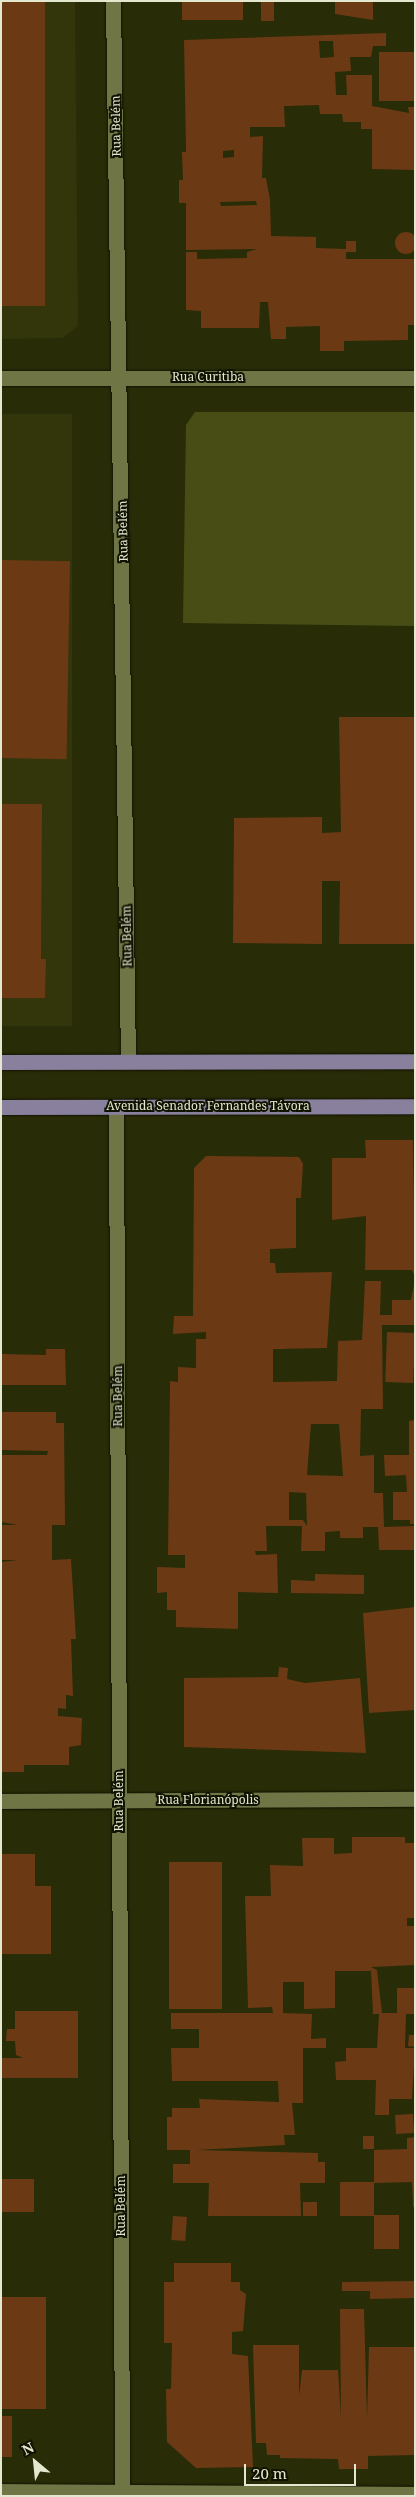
<!DOCTYPE html>
<html>
<head>
<meta charset="utf-8">
<style>
	body { margin:0 }
	#map { position:relative; width:416px; height:2497px; overflow:hidden; background:#282c07; font-family:"Noto Serif",serif }
	div>[style] { position:absolute }
	.built>* { inset:0; background:#32360a; transform-origin:0 0 }
	.green>* { inset:0; background:#484d15 }
	.building>* { inset:0; background:#6b3a15; transform-origin:0 0 }
	.round { border-radius:50% }
	.roads { filter:drop-shadow(0 0 1px #111300) drop-shadow(0 0 1px #111300) }
	.minor>* { height:15px; margin:-7.5px; padding:0 7.5px; transform-origin:7.5px; border-radius:7.5px; background:#6f7545 }
	.primary>* { height:15px; margin:-7.5px; padding:0 7.5px; transform-origin:7.5px; border-radius:7.5px; background:#89809d }
	span { translate:-50% -50%; white-space:nowrap; text-align:center; line-height:1.15; -webkit-text-stroke:4px #111302; paint-order:stroke }
	.street-label { font-size:12px; color:#e4e8ce }
	.frame { position:absolute; inset:0; border:2px solid #e4e8ce; pointer-events:none }
	.north { position:absolute; left:10px; top:2437px; width:50px; height:50px; -webkit-text-stroke:4px #111302; paint-order:stroke; rotate:332deg; font-size:14px; font-weight:700; line-height:20px; text-align:center; color:#e4e8ce }
	.north::after { content:''; display:block; margin:auto; width:18px; height:22px; background:#e4e8ce; clip-path:polygon(50% 0,100% 100%,50% 72%,0 100%) }
	.scale { position:absolute; left:244px; top:2464px; width:112px; height:22px; box-sizing:border-box; border:2px solid #e4e8ce; border-top:0; padding-left:6px; font-size:15px; line-height:18px; white-space:nowrap; color:#e4e8ce; -webkit-text-stroke:4px #111302; paint-order:stroke }
</style>
</head>
<body>
<div id="map">
	<div class="built">
		<div style="clip-path:polygon(1px 1px,75px 1px,78px 326px,63px 338px,1px 339px)"></div>
		<div style="left:72px;top:414px;width:612px;height:71px;rotate:90deg"></div>
	</div>
	<div class="green">
		<div style="clip-path:polygon(195px 412px,415px 412px,415px 626px,183px 623px,186px 425px)"></div>
	</div>
	<div class="building">
		<div style="left:1px;top:1px;width:44px;height:305px"></div>
		<div style="left:182px;top:1px;width:61px;height:19px"></div>
		<div style="left:261px;top:1px;width:13px;height:20px"></div>
		<div style="clip-path:polygon(335px 1px,373px 1px,373px 20px,335px 14px)"></div>
		<div style="clip-path:polygon(evenodd,386px 33px,386px 46px,373px 46px,371px 57px,350px 57px,351px 71px,335px 72px,336px 95px,347px 95px,346px 75px,372px 75px,372px 106px,409px 113px,408px 107px,415px 107px,415px 170px,372px 169px,372px 129px,361px 129px,361px 122px,343px 122px,342px 114px,320px 114px,319px 105px,284px 106px,285px 127px,250px 127px,250px 137px,263px 136px,262px 178px,266px 178px,270px 200px,271px 236px,316px 237px,316px 248px,346px 249px,346px 241px,356px 241px,356px 252px,346px 252px,346px 259px,415px 259px,415px 325px,408px 325px,408px 340px,344px 341px,344px 351px,320px 351px,320px 326px,286px 327px,286px 339px,271px 339px,268px 302px,260px 302px,259px 328px,201px 328px,201px 311px,186px 310px,186px 252px,197px 252px,197px 259px,247px 258px,247px 252px,257px 249px,186px 250px,186px 203px,179px 203px,179px 180px,183px 180px,182px 152px,186px 152px,184px 40px,386px 33px,319px 41px,333px 41px,334px 57px,320px 58px,319px 41px,386px 33px,234px 150px,234px 157px,223px 158px,223px 151px,234px 150px,386px 33px,256px 201px,257px 205px,221px 206px,220px 202px,256px 201px)"></div>
		<div style="left:415px;top:52px;width:49px;height:36px;rotate:90deg"></div>
		<div class="round" style="left:395px;top:232px;width:22px;height:22px"></div>
		<div style="left:1px;top:560px;width:69px;height:198px;rotate:1deg"></div>
		<div style="clip-path:polygon(339px 717px,415px 717px,415px 944px,339px 944px,340px 881px,322px 881px,322px 944px,233px 943px,234px 818px,322px 817px,322px 833px,341px 832px)"></div>
		<div style="clip-path:polygon(1px 804px,42px 804px,41px 959px,46px 959px,45px 998px,1px 998px)"></div>
		<div style="clip-path:polygon(365px 1140px,413px 1140px,415px 1277px,412px 1270px,365px 1270px,366px 1216px,332px 1220px,332px 1158px,366px 1158px)"></div>
		<div style="clip-path:polygon(evenodd,206px 1156px,299px 1157px,303px 1164px,301px 1198px,296px 1198px,296px 1248px,270px 1249px,270px 1263px,275px 1263px,276px 1273px,332px 1272px,327px 1348px,273px 1349px,273px 1382px,337px 1381px,338px 1341px,362px 1340px,365px 1281px,381px 1281px,380px 1315px,392px 1315px,392px 1300px,411px 1300px,415px 1280px,415px 1325px,382px 1325px,383px 1409px,361px 1409px,360px 1456px,374px 1455px,374px 1493px,383px 1493px,384px 1527px,415px 1526px,415px 1550px,379px 1550px,378px 1527px,363px 1527px,363px 1538px,340px 1538px,340px 1531px,325px 1532px,325px 1551px,301px 1551px,302px 1526px,266px 1526px,267px 1551px,255px 1551px,256px 1555px,277px 1554px,278px 1593px,238px 1592px,238px 1629px,176px 1627px,176px 1610px,167px 1610px,167px 1592px,157px 1593px,157px 1567px,185px 1568px,185px 1555px,168px 1555px,170px 1381px,178px 1382px,178px 1367px,196px 1368px,196px 1339px,206px 1339px,206px 1332px,173px 1334px,174px 1316px,193px 1316px,194px 1168px,206px 1156px,311px 1424px,339px 1424px,343px 1476px,307px 1475px,311px 1424px,206px 1156px,289px 1492px,306px 1493px,307px 1526px,303px 1520px,289px 1520px,289px 1492px)"></div>
		<div style="left:387px;top:1332px;width:28px;height:50px;rotate:2deg"></div>
		<div style="clip-path:polygon(46px 1349px,65px 1349px,66px 1385px,1px 1385px,1px 1354px,46px 1355px)"></div>
		<div style="clip-path:polygon(1px 1412px,56px 1412px,56px 1423px,64px 1423px,65px 1525px,52px 1525px,52px 1560px,71px 1559px,76px 1639px,71px 1639px,73px 1696px,66px 1695px,66px 1709px,58px 1708px,58px 1716px,82px 1718px,81px 1745px,69px 1747px,69px 1765px,24px 1765px,24px 1772px,2px 1772px,1px 1562px,18px 1560px,1px 1560px,1px 1525px,18px 1525px,1px 1522px,1px 1455px,47px 1455px,48px 1451px,1px 1450px)"></div>
		<div style="clip-path:polygon(415px 1420px,415px 1524px,410px 1524px,410px 1520px,393px 1520px,393px 1492px,407px 1492px,406px 1475px,385px 1476px,384px 1455px,409px 1455px,409px 1421px)"></div>
		<div style="clip-path:polygon(315px 1574px,364px 1575px,364px 1594px,291px 1593px,291px 1580px,315px 1581px)"></div>
		<div style="clip-path:polygon(415px 1607px,415px 1710px,369px 1713px,363px 1613px)"></div>
		<div style="clip-path:polygon(279px 1667px,288px 1668px,287px 1679px,305px 1683px,360px 1678px,366px 1753px,184px 1747px,184px 1678px,278px 1677px)"></div>
		<div style="clip-path:polygon(352px 1837px,405px 1837px,405px 1843px,415px 1843px,415px 1918px,407px 1918px,407px 1926px,415px 1926px,415px 1965px,371px 1967px,377px 1970px,382px 2013px,397px 2013px,397px 1988px,415px 1988px,415px 2014px,406px 2014px,405px 2048px,415px 2048px,412px 2099px,389px 2099px,389px 2115px,375px 2115px,376px 2080px,336px 2080px,335px 2062px,346px 2061px,346px 2048px,377px 2048px,379px 2014px,373px 2014px,371px 1971px,335px 1971px,335px 2008px,304px 2009px,304px 1982px,283px 1982px,283px 2013px,312px 2014px,311px 2039px,326px 2038px,326px 2048px,303px 2048px,303px 2103px,292px 2103px,295px 2135px,284px 2135px,285px 2145px,196px 2150px,318px 2153px,318px 2162px,325px 2162px,325px 2183px,300px 2183px,301px 2216px,208px 2216px,209px 2183px,173px 2183px,173px 2164px,190px 2164px,190px 2150px,167px 2150px,167px 2117px,172px 2117px,172px 2108px,200px 2108px,199px 2099px,279px 2102px,278px 2081px,172px 2081px,171px 2048px,199px 2048px,199px 2029px,171px 2029px,171px 2013px,273px 2013px,272px 2007px,248px 2008px,245px 1896px,271px 1896px,270px 1865px,303px 1866px,302px 1838px,334px 1838px,334px 1854px,352px 1853px)"></div>
		<div style="clip-path:polygon(1px 1854px,35px 1854px,35px 1886px,51px 1886px,51px 1954px,1px 1954px)"></div>
		<div style="left:222px;top:1862px;width:147px;height:53px;rotate:90deg"></div>
		<div style="clip-path:polygon(15px 2011px,78px 2011px,78px 2078px,1px 2078px,1px 2058px,23px 2058px,16px 2055px,15px 2041px,6px 2041px,7px 2029px,15px 2029px)"></div>
		<div style="clip-path:polygon(409px 2035px,415px 2035px,415px 2047px,408px 2046px)"></div>
		<div style="left:413px;top:2114px;width:19px;height:18px;rotate:87deg"></div>
		<div style="left:363px;top:2136px;width:11px;height:13px"></div>
		<div style="clip-path:polygon(415px 2137px,415px 2207px,413px 2207px,412px 2182px,374px 2183px,374px 2150px,407px 2149px,407px 2138px)"></div>
		<div style="left:1px;top:2179px;width:33px;height:33px"></div>
		<div style="left:340px;top:2182px;width:34px;height:34px"></div>
		<div style="left:303px;top:2202px;width:14px;height:14px"></div>
		<div style="left:374px;top:2215px;width:25px;height:34px"></div>
		<div style="left:173px;top:2216px;width:14px;height:24px;rotate:4deg"></div>
		<div style="clip-path:polygon(174px 2263px,231px 2263px,231px 2282px,240px 2282px,240px 2290px,246px 2294px,243px 2331px,232px 2332px,232px 2354px,248px 2356px,253px 2467px,196px 2468px,167px 2442px,166px 2389px,171px 2389px,172px 2343px,164px 2343px,164px 2282px,174px 2282px)"></div>
		<div style="clip-path:polygon(415px 2281px,415px 2298px,370px 2299px,370px 2291px,342px 2291px,342px 2282px)"></div>
		<div style="left:1px;top:2297px;width:45px;height:112px"></div>
		<div style="clip-path:polygon(340px 2309px,364px 2309px,367px 2418px,369px 2347px,415px 2347px,415px 2455px,368px 2456px,368px 2469px,339px 2469px,338px 2459px,280px 2458px,280px 2455px,267px 2455px,266px 2443px,256px 2443px,253px 2345px,299px 2345px,299px 2396px,302px 2370px,338px 2370px,341px 2418px)"></div>
		<div style="left:1px;top:2416px;width:11px;height:41px"></div>
	</div>
	<div class="roads">
		<div class="minor">
			<div style="left:113px;top:1px;width:1060px;rotate:89.19deg"></div>
			<div style="left:1px;top:378px;width:414px"></div>
			<div style="left:116px;top:1107px;width:1389px;rotate:89.75deg"></div>
			<div style="left:1px;top:1801px;width:414px;rotate:-0.3deg"></div>
			<div style="left:1px;top:2491px;width:414px;rotate:0.4deg"></div>
		</div>
		<div class="primary">
			<div style="left:1px;top:1062px;width:414px;rotate:-0.1deg"></div>
			<div style="left:1px;top:1107px;width:414px;rotate:-0.1deg"></div>
		</div>
	</div>
	<div class="street-label">
		<span style="left:116px;top:126px;rotate:-91deg">Rua Belém</span>
		<span style="left:208px;top:377px">Rua Curitiba</span>
		<span style="left:123px;top:531px;rotate:-91deg">Rua Belém</span>
		<span style="left:127px;top:936px;rotate:-91deg">Rua Belém</span>
		<span style="left:208px;top:1106px">Avenida Senador Fernandes Távora</span>
		<span style="left:118px;top:1396px;rotate:-90deg">Rua Belém</span>
		<span style="left:208px;top:1800px">Rua Florianópolis</span>
		<span style="left:119px;top:1801px;rotate:-90deg">Rua Belém</span>
		<span style="left:121px;top:2206px;rotate:-90deg">Rua Belém</span>
	</div>
	<div class="frame"></div>
	<div class="north">N</div>
	<div class="scale">20 m</div>
</div>
</body>
</html>
